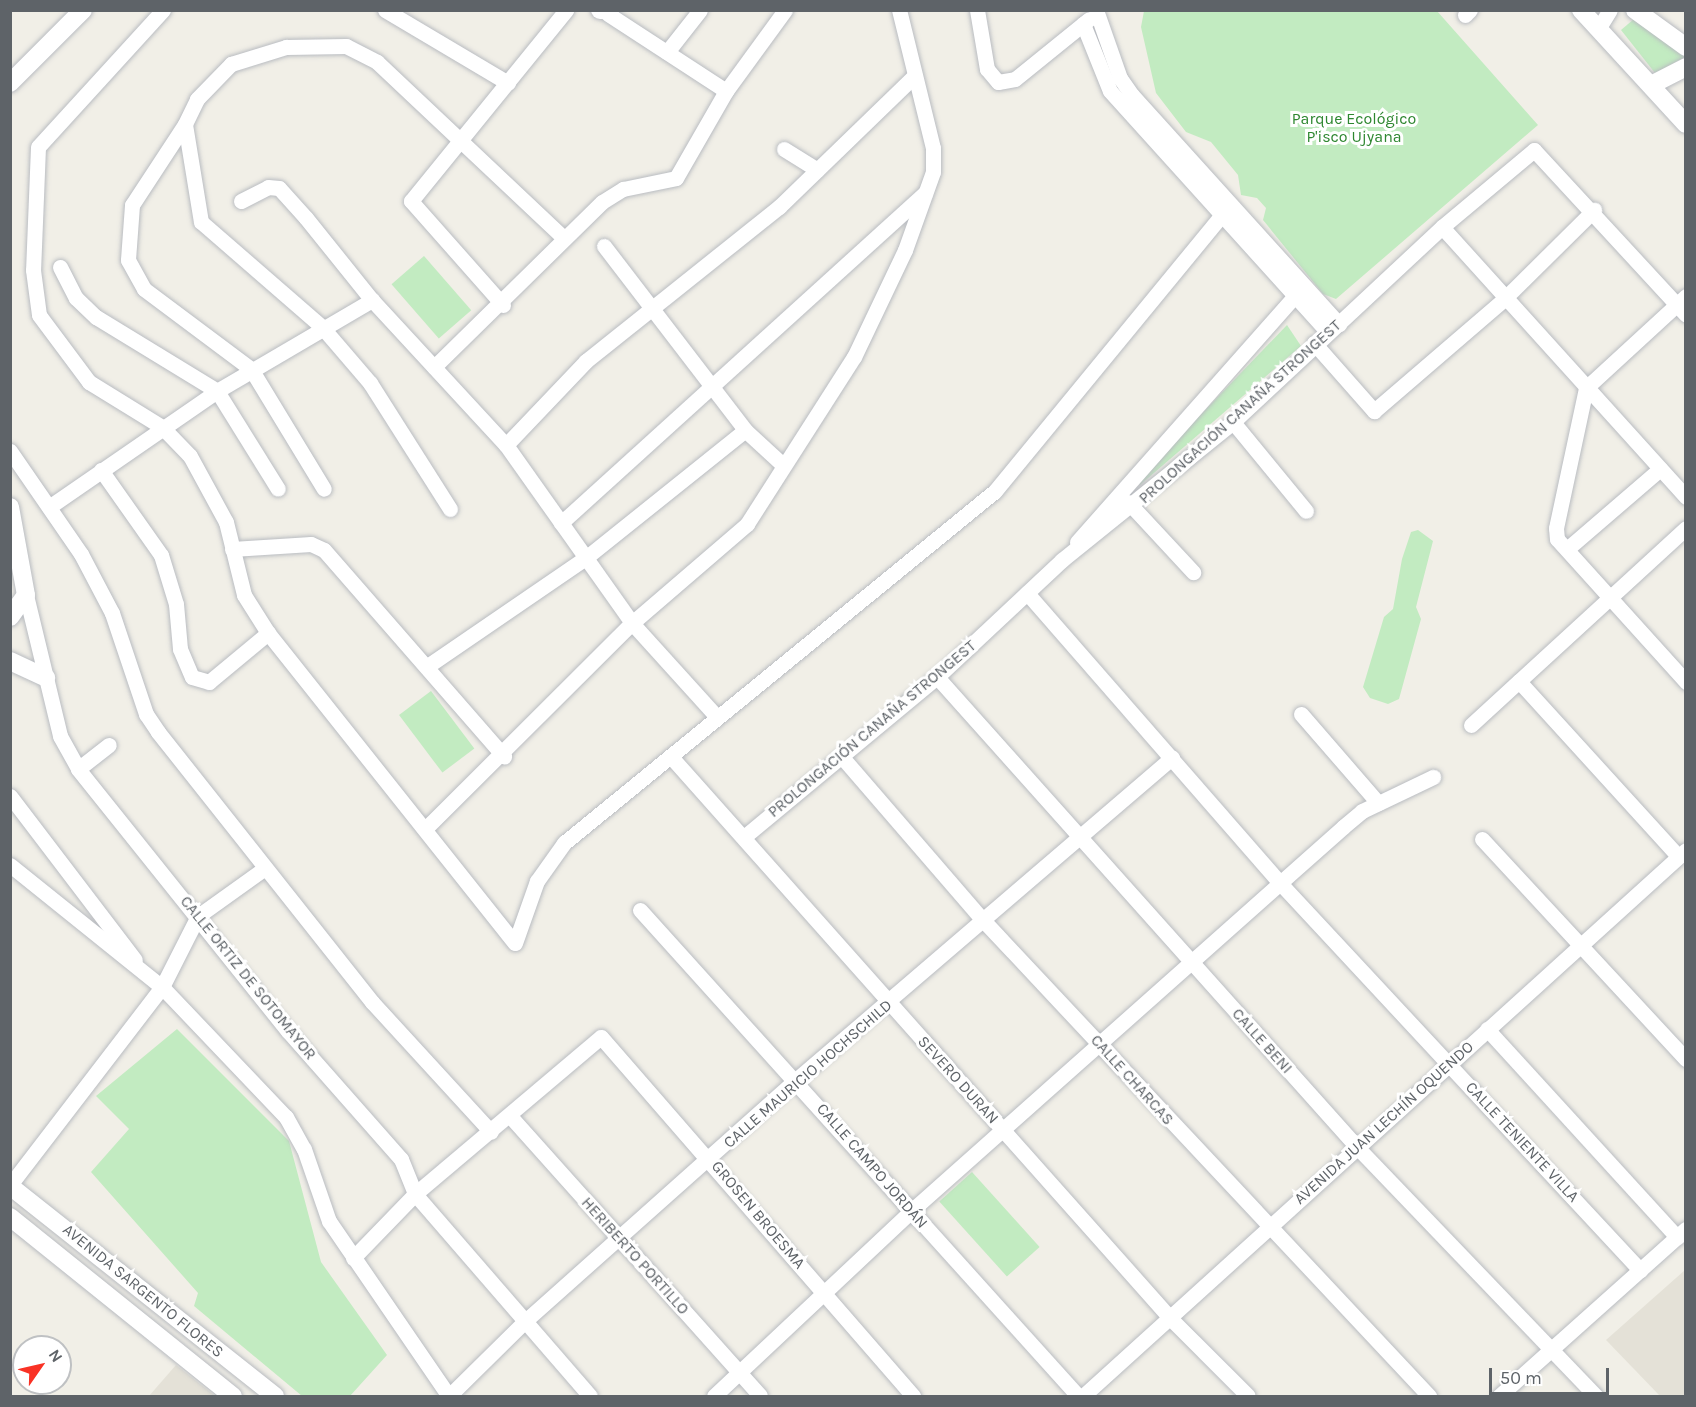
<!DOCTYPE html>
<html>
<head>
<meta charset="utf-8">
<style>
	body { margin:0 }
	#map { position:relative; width:1696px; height:1407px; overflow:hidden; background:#f1efe7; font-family:Karla,sans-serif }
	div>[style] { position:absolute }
	.education>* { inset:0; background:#e4e1d7 }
	.green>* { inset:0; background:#c2ebc1; transform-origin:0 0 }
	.roads { filter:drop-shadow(0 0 2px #b9bcc1) drop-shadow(0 0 2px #b9bcc1) }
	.minor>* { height:15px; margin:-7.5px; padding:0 7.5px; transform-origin:7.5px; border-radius:7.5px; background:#fff }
	.tertiary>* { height:18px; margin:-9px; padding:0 9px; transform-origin:9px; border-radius:9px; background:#fff }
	span { translate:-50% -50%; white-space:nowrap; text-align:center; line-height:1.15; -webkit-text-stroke:6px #fff; paint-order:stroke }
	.park-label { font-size:16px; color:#2e8730 }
	.street-label { font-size:16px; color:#5e6368 }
	.frame { position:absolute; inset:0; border:12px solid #5e6368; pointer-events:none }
	.north { position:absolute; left:12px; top:1335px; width:60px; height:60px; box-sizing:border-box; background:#fff; border:2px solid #bfc1c3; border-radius:50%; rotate:56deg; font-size:16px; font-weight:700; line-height:24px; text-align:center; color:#5e6368 }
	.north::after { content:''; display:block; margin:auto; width:21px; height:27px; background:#f93225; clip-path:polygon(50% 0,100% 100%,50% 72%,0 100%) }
	.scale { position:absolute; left:1489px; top:1368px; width:120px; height:27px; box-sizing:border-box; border:3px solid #5e6368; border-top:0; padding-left:8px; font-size:18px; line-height:21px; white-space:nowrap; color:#5e6368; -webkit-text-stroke:4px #fff; paint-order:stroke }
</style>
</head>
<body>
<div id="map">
	<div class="education">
		<div style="clip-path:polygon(1685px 1270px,1685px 1396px,1660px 1396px,1606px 1340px)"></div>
		<div style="clip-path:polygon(176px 1365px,215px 1396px,149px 1396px)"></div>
	</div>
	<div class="green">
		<div style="clip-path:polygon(1144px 11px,1437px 11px,1538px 125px,1336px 299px,1323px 294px,1263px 220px,1266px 208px,1257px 198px,1241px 195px,1238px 175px,1211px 142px,1186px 132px,1156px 93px,1141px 27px)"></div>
		<div style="clip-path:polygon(1634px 19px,1685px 57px,1655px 73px,1621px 30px)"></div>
		<div style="left:424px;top:256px;width:72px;height:43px;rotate:49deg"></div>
		<div style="clip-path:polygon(1287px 325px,1301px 346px,1140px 485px,1137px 481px)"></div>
		<div style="clip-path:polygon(1418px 530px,1433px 541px,1416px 607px,1421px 619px,1399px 699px,1388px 704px,1370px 698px,1363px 687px,1384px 617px,1393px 609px,1402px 559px,1411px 532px)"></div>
		<div style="left:431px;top:691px;width:72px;height:40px;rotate:53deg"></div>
		<div style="clip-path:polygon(177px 1029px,289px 1141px,321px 1262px,387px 1355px,350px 1396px,302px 1396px,194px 1306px,198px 1293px,91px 1172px,129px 1129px,96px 1096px)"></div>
		<div style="left:972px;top:1172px;width:101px;height:44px;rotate:48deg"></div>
	</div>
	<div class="roads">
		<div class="minor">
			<div style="left:163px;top:10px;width:185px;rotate:132.4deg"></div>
			<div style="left:38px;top:147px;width:123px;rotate:92.3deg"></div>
			<div style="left:33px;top:270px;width:45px;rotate:82.4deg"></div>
			<div style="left:39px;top:315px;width:84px;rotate:53.3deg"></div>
			<div style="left:89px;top:382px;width:86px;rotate:31.7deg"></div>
			<div style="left:162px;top:427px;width:40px;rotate:46deg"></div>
			<div style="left:190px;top:456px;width:75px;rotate:61.4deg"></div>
			<div style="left:226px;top:522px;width:75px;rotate:76.1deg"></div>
			<div style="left:244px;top:595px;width:45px;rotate:57.7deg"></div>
			<div style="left:268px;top:633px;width:396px;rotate:51.5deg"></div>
			<div style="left:385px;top:10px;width:143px;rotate:30.7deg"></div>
			<div style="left:977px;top:10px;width:60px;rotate:80.4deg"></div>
			<div style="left:987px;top:69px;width:17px;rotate:50deg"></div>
			<div style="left:998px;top:82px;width:17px;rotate:-10deg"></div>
			<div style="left:1015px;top:79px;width:95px;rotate:-39deg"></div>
			<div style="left:1096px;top:10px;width:72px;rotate:70.6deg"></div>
			<div style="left:1120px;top:78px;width:21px;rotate:55deg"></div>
			<div style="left:1132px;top:95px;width:309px;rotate:47.9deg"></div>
			<div style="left:608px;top:14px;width:141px;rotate:33.1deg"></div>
			<div style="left:1465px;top:15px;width:7px;rotate:-45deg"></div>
			<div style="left:1083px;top:24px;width:72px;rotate:68.1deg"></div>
			<div style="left:1110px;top:91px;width:325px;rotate:47.9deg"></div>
			<div style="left:1598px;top:29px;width:22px;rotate:-58deg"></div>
			<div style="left:667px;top:52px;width:53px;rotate:-51.8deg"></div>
			<div style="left:185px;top:124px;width:97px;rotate:123.2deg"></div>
			<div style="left:132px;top:205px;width:55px;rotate:94.2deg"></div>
			<div style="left:128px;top:260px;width:33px;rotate:61deg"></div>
			<div style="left:144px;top:289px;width:134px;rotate:36.8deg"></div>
			<div style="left:251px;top:369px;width:140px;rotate:58.7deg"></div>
			<div style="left:784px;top:149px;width:39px;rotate:32deg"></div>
			<div style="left:241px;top:201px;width:30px;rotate:-27deg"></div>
			<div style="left:268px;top:187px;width:11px;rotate:5deg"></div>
			<div style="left:279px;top:188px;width:40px;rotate:48deg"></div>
			<div style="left:306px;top:218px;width:105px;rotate:51.2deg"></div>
			<div style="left:372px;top:300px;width:197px;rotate:47.3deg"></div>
			<div style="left:506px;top:445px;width:218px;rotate:54.7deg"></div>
			<div style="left:632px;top:623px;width:124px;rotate:47.9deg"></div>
			<div style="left:1442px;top:227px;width:364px;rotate:47.9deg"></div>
			<div style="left:604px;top:246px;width:232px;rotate:52.5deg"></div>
			<div style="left:745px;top:430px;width:50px;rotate:42.6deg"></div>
			<div style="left:60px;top:267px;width:35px;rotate:63deg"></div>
			<div style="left:76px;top:298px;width:28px;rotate:44deg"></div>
			<div style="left:96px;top:317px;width:142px;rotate:31.4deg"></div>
			<div style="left:217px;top:391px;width:115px;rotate:58.1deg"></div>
			<div style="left:1686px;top:296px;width:136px;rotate:137.4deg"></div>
			<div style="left:1586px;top:388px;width:143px;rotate:102.1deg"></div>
			<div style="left:1556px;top:528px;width:11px;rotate:85deg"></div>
			<div style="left:1557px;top:539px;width:193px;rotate:47.9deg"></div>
			<div style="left:503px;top:305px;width:139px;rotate:-131.5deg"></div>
			<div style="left:411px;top:201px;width:246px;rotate:-50.9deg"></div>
			<div style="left:1314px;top:343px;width:91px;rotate:48.6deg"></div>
			<div style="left:1374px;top:411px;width:172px;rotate:-40.7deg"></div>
			<div style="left:1504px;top:299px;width:127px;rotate:-44.7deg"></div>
			<div style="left:434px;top:367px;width:235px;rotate:-44.5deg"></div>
			<div style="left:602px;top:202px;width:25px;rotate:-32deg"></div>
			<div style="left:623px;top:189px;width:54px;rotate:-11.7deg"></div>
			<div style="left:676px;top:178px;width:100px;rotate:-60.1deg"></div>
			<div style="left:726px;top:91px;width:100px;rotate:-53.9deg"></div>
			<div style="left:1233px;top:422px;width:115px;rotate:50.6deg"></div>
			<div style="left:506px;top:445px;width:116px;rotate:-46.4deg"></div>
			<div style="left:586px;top:361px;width:247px;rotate:-38.6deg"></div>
			<div style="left:779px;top:207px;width:187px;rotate:-44.1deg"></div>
			<div style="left:10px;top:451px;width:125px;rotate:55.4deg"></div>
			<div style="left:81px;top:554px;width:67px;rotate:62.3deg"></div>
			<div style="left:112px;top:613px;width:107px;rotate:71.4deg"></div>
			<div style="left:146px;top:714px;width:22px;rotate:56deg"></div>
			<div style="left:158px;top:732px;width:345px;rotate:51.6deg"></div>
			<div style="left:372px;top:1002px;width:176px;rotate:47.5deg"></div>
			<div style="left:101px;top:470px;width:104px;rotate:54.8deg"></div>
			<div style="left:161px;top:555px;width:51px;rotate:73deg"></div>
			<div style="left:176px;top:604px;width:45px;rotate:84.9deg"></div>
			<div style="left:180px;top:649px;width:30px;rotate:67deg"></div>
			<div style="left:192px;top:677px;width:18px;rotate:16deg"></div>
			<div style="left:209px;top:682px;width:77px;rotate:-39.7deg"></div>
			<div style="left:1128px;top:502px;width:96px;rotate:47.1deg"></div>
			<div style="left:49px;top:507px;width:204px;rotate:-34.6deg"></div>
			<div style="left:217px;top:391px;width:180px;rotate:-30.4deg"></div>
			<div style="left:450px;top:509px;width:149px;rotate:-122.4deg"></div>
			<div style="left:370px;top:383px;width:74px;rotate:-130.6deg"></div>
			<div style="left:322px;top:327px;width:160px;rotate:-139deg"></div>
			<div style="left:201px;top:222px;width:99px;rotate:-99.3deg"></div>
			<div style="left:185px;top:124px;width:28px;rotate:-64deg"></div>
			<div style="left:197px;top:99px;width:49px;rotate:-45.8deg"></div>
			<div style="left:231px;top:64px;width:58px;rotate:-17.2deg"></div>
			<div style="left:286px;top:47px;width:60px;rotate:-1deg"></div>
			<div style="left:346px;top:46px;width:35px;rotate:27deg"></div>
			<div style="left:377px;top:62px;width:255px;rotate:43.3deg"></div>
			<div style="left:561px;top:523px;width:491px;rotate:-42.2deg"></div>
			<div style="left:1077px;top:542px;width:337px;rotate:-48.5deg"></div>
			<div style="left:232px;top:549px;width:79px;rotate:-3.6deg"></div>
			<div style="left:311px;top:544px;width:14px;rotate:25deg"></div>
			<div style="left:324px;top:550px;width:274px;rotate:48.9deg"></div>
			<div style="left:1567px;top:549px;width:123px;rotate:-40.7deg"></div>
			<div style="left:1027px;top:593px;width:385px;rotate:48.9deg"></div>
			<div style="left:1280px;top:883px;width:529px;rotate:47.07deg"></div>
			<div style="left:26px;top:595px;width:145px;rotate:76.4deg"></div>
			<div style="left:60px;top:736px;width:38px;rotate:61deg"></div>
			<div style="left:78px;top:769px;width:336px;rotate:51.3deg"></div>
			<div style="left:288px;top:1031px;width:171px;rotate:48.6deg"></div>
			<div style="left:401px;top:1159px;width:38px;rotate:68deg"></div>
			<div style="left:415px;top:1194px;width:267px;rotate:49.1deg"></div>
			<div style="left:429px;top:665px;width:193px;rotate:-34.4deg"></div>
			<div style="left:588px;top:556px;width:201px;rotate:-38.7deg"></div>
			<div style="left:937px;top:677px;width:630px;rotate:48.22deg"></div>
			<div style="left:1357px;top:1147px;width:345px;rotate:46.2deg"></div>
			<div style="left:1301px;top:714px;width:118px;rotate:49.1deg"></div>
			<div style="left:1471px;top:725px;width:65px;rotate:-42.5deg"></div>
			<div style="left:842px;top:757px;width:214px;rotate:49.2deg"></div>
			<div style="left:982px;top:919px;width:654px;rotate:46.86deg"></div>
			<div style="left:673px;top:759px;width:751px;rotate:48.35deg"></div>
			<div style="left:1172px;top:1320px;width:107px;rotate:45deg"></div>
			<div style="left:78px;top:769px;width:39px;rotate:-38deg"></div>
			<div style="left:10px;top:796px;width:206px;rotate:52.7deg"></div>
			<div style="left:425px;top:829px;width:292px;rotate:-44.9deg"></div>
			<div style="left:632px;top:623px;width:152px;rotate:-40.7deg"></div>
			<div style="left:747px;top:524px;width:198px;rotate:-57.4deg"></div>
			<div style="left:854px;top:357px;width:119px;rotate:-64.5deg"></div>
			<div style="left:905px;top:250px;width:83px;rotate:-70.3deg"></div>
			<div style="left:933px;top:172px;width:24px;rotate:-90deg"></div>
			<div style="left:933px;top:148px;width:142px;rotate:-103.8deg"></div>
			<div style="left:744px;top:837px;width:251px;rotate:-39.7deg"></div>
			<div style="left:937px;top:677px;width:171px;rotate:-43.1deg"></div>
			<div style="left:1062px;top:560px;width:220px;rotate:-38.9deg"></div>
			<div style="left:1233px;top:422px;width:286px;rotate:-43deg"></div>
			<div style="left:1442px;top:227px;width:120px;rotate:-39.9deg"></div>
			<div style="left:1534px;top:150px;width:224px;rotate:47.3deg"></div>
			<div style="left:1482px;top:839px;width:300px;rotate:47.2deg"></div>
			<div style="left:1678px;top:856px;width:236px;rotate:-132.3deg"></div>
			<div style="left:1519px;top:681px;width:226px;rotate:-42.5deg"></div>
			<div style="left:10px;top:865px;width:195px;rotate:38.8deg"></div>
			<div style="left:162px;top:987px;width:180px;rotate:46.4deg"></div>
			<div style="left:286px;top:1117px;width:37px;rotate:61deg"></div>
			<div style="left:304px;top:1149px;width:76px;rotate:70.9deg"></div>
			<div style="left:329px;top:1221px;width:212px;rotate:55.6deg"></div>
			<div style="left:640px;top:910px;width:654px;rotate:47.97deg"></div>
			<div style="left:515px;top:943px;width:66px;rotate:-70.5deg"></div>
			<div style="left:537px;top:881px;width:47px;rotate:-54.6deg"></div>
			<div style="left:564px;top:843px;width:556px;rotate:-39.24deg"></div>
			<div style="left:995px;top:491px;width:370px;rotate:-50.6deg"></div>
			<div style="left:1487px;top:1029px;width:282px;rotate:47.6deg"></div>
			<div style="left:510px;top:1116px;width:375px;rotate:48.2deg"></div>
			<div style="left:10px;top:1185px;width:250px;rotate:-52.5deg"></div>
			<div style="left:162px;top:987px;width:80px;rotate:-63.1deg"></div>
			<div style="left:198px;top:916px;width:82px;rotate:-35.6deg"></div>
			<div style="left:353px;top:1258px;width:89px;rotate:-45.9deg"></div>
			<div style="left:415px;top:1194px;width:243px;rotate:-40.2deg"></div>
			<div style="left:601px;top:1037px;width:476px;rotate:49deg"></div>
			<div style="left:449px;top:1396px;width:105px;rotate:-44.6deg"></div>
			<div style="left:524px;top:1322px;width:365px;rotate:-41.7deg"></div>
			<div style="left:797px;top:1079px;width:494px;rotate:-40.6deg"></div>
			<div style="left:714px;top:1396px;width:270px;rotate:-43.2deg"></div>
			<div style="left:911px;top:1211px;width:578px;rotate:-41.63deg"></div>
			<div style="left:1343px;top:827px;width:25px;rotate:-40deg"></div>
			<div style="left:1362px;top:811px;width:79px;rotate:-25.6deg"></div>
			<div style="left:1083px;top:1396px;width:813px;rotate:-42.16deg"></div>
			<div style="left:1499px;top:1396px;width:251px;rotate:-41.8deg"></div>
		</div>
		<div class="tertiary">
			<div style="left:600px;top:10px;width:10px"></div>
			<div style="left:1581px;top:10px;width:155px;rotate:47.4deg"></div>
			<div style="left:1635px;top:10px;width:63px;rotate:36deg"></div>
			<div style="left:10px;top:83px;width:103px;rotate:-45deg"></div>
			<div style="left:1651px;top:85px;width:39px;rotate:-27deg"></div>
			<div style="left:10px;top:507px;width:89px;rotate:79.7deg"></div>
			<div style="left:26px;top:595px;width:27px;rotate:126deg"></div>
			<div style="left:10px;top:661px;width:40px;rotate:25deg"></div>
			<div style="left:10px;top:1186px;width:338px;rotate:38.4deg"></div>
			<div style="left:10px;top:1217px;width:286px;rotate:38.8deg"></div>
		</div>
	</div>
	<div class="park-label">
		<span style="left:1354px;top:128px">Parque Ecológico<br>P'isco Ujyana</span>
	</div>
	<div class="street-label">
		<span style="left:1240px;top:412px;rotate:-42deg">PROLONGACIÓN CANAÑA STRONGEST</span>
		<span style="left:872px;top:729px;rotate:-40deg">PROLONGACIÓN CANAÑA STRONGEST</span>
		<span style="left:248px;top:978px;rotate:51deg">CALLE ORTIZ DE SOTOMAYOR</span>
		<span style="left:1262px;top:1041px;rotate:48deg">CALLE BENI</span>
		<span style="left:808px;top:1074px;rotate:-41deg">CALLE MAURICIO HOCHSCHILD</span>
		<span style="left:958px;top:1080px;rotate:48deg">SEVERO DURAN</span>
		<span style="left:1132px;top:1080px;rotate:48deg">CALLE CHARCAS</span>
		<span style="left:1384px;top:1123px;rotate:-42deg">AVENIDA JUAN LECHÍN OQUENDO</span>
		<span style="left:1522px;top:1142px;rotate:47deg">CALLE TENIENTE VILLA</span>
		<span style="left:872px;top:1166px;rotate:49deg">CALLE CAMPO JORDÁN</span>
		<span style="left:758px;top:1215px;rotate:50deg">GROSEN BROESMA</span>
		<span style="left:635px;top:1256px;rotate:48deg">HERIBERTO PORTILLO</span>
		<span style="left:143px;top:1291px;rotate:39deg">AVENIDA SARGENTO FLORES</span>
	</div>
	<div class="frame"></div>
	<div class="north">N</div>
	<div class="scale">50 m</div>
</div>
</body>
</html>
